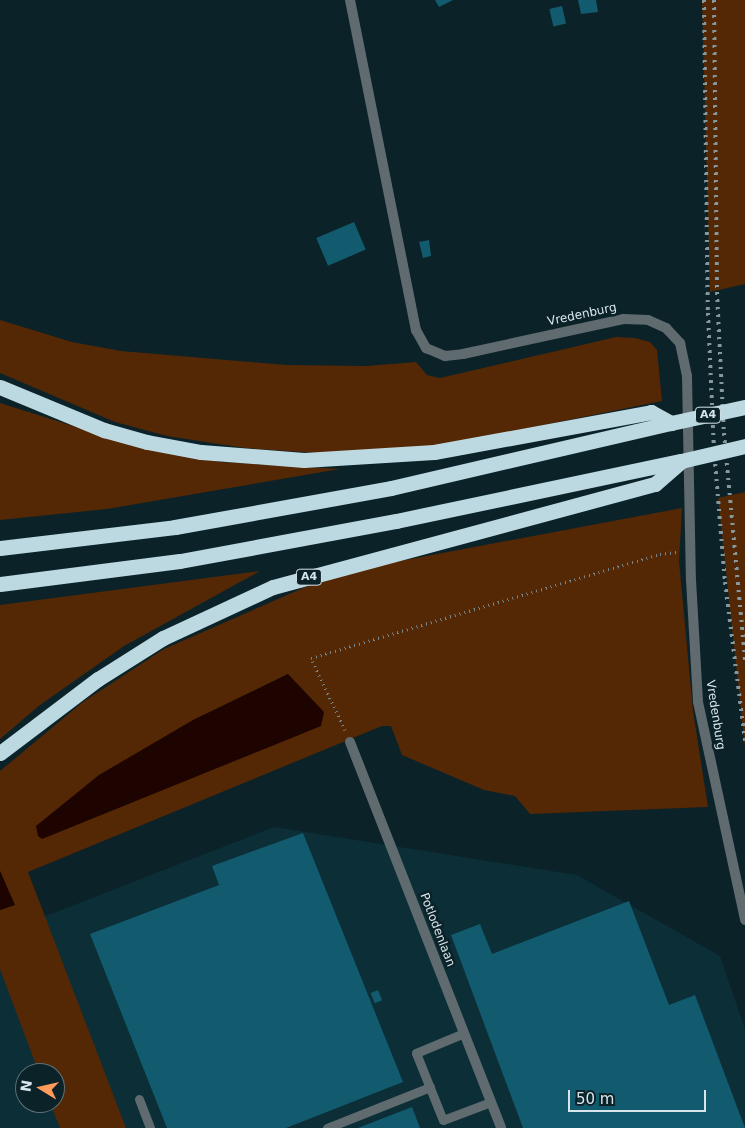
<!DOCTYPE html>
<html>
<head>
<meta charset="utf-8">
<style>
	body { margin:0 }
	#map { position:relative; width:745px; height:1128px; overflow:hidden; background:#0b2229; font-family:"DejaVu Sans",sans-serif }
	div>[style] { position:absolute }
	.built>* { inset:0; background:#0b2e37 }
	.green>* { inset:0; background:#542705 }
	.water>* { inset:0; background:#1d0400 }
	.building>* { inset:0; background:#125b6e; transform-origin:0 0 }
	.path>* { height:3px; margin-top:-1.5px; transform-origin:0; background:repeating-linear-gradient(90deg,#74878d 0 1px,transparent 0 5px) }
	.lane>* { height:9px; margin:-4.5px; padding:0 4.5px; transform-origin:4.5px; border-radius:4.5px; background:#606b6f }
	.street>* { height:10px; margin:-5px; padding:0 5px; transform-origin:5px; border-radius:5px; background:#606b6f }
	.highway>* { height:15px; margin:-7.5px; padding:0 7.5px; transform-origin:7.5px; border-radius:7.5px; background:#bcd8e1 }
	.rail>* { height:4px; margin-top:-2px; transform-origin:0; background:repeating-linear-gradient(90deg,#86989d 0 2.5px,transparent 0 7.5px) }
	.highway-bridge>* { height:15px; margin:-7.5px; padding:0 7.5px; transform-origin:7.5px; border-radius:7.5px; background:#bcd8e1 }
	span { translate:-50% -50%; white-space:nowrap; text-align:center; line-height:1.15; -webkit-text-stroke:5px #0b2229; paint-order:stroke }
	.shield-label span { padding:1px 4px; background:#0b2229; border:1px solid; border-radius:4px; -webkit-text-stroke-width:0 }
	.shield-label { font-size:11px; color:#d8e6eb; font-weight:700 }
	.street-label { font-size:12px; color:#d8e6eb }
	.north { position:absolute; left:15px; top:1063px; width:50px; height:50px; box-sizing:border-box; background:#0b2229; border:1px solid #5d7077; border-radius:50%; rotate:279deg; font-size:14px; font-weight:700; line-height:20px; text-align:center; color:#d8e6eb }
	.north::after { content:''; display:block; margin:auto; width:18px; height:22px; background:#ff9b5a; clip-path:polygon(50% 0,100% 100%,50% 72%,0 100%) }
	.scale { position:absolute; left:568px; top:1090px; width:138px; height:22px; box-sizing:border-box; border:2px solid #d8e6eb; border-top:0; padding-left:6px; font-size:15px; line-height:18px; white-space:nowrap; color:#d8e6eb; -webkit-text-stroke:4px #0b2229; paint-order:stroke }
</style>
</head>
<body>
<div id="map">
	<div class="built">
		<div style="clip-path:polygon(evenodd,274px 827px,577px 875px,720px 956px,745px 1029px,745px 1128px,0 1128px,0 934px,274px 827px,25px 1073px,55px 1073px,55px 1103px,25px 1103px,25px 1073px)"></div>
	</div>
	<div class="green">
		<div style="clip-path:polygon(702px 0,745px 0,745px 284px,710px 292px)"></div>
		<div style="clip-path:polygon(0 320px,72px 342px,121px 351px,287px 365px,366px 366px,416px 362px,427px 375px,440px 378px,616px 337px,635px 338px,650px 342px,657px 350px,662px 401px,430px 448px,317px 453px,245px 448px,167px 436px,115px 422px,0 373px)"></div>
		<div style="clip-path:polygon(0 403px,146px 449px,221px 462px,340px 469px,107px 509px,0 520px)"></div>
		<div style="clip-path:polygon(745px 492px,745px 748px,718px 498px)"></div>
		<div style="clip-path:polygon(evenodd,682px 508px,679px 561px,693px 711px,708px 807px,530px 814px,515px 796px,484px 790px,402px 755px,391px 726px,382px 726px,28px 872px,126px 1128px,60px 1128px,50px 1103px,55px 1103px,55px 1073px,39px 1073px,0 969px,0 910px,14px 905px,0 871px,0 771px,83px 702px,164px 649px,303px 588px,363px 568px,682px 508px,288px 674px,320px 727px,257px 690px,288px 674px)"></div>
		<div style="clip-path:polygon(260px 571px,124px 646px,40px 705px,0 739px,0 605px)"></div>
	</div>
	<div class="water">
		<div style="clip-path:polygon(288px 674px,324px 712px,321px 726px,42px 839px,38px 836px,36px 826px,99px 775px,193px 720px)"></div>
		<div style="clip-path:polygon(0 871px,15px 905px,0 910px)"></div>
	</div>
	<div class="building">
		<div style="clip-path:polygon(435px 0,453px 0,439px 7px)"></div>
		<div style="clip-path:polygon(578px 0,596px 0,598px 12px,581px 14px)"></div>
		<div style="left:562px;top:6px;width:18px;height:13px;rotate:77deg"></div>
		<div style="left:354px;top:222px;width:30px;height:41px;rotate:67deg"></div>
		<div style="clip-path:polygon(429px 240px,431px 256px,423px 258px,419px 242px)"></div>
		<div style="clip-path:polygon(303px 833px,403px 1082px,286px 1128px,167px 1128px,90px 934px,219px 885px,212px 866px)"></div>
		<div style="clip-path:polygon(629px 901px,669px 1005px,695px 995px,745px 1128px,523px 1128px,451px 935px,480px 924px,492px 954px)"></div>
		<div style="left:378px;top:990px;width:11px;height:8px;rotate:68deg"></div>
		<div style="clip-path:polygon(412px 1107px,420px 1128px,358px 1128px)"></div>
	</div>
	<div class="path">
		<div style="left:345px;top:730px;width:80px;rotate:-115.3deg"></div>
		<div style="left:311px;top:658px;width:364px;rotate:-16.6deg"></div>
		<div style="left:660px;top:554px;width:17px;rotate:-7deg"></div>
	</div>
	<div class="lane">
		<div style="left:464px;top:1033px;width:52px;rotate:157.4deg"></div>
		<div style="left:416px;top:1053px;width:72px;rotate:68.1deg"></div>
		<div style="left:443px;top:1120px;width:51px;rotate:-20.6deg"></div>
		<div style="left:139px;top:1099px;width:31px;rotate:69deg"></div>
		<div style="left:327px;top:1128px;width:111px;rotate:-21.7deg"></div>
	</div>
	<div class="street">
		<div style="left:350px;top:0;width:337px;rotate:78.7deg"></div>
		<div style="left:416px;top:330px;width:21px;rotate:61deg"></div>
		<div style="left:426px;top:348px;width:21px;rotate:23deg"></div>
		<div style="left:445px;top:356px;width:18px;rotate:-6deg"></div>
		<div style="left:463px;top:354px;width:164px;rotate:-12.3deg"></div>
		<div style="left:623px;top:319px;width:25px;rotate:2deg"></div>
		<div style="left:648px;top:320px;width:20px;rotate:24deg"></div>
		<div style="left:666px;top:328px;width:21px;rotate:47deg"></div>
		<div style="left:680px;top:343px;width:34px;rotate:78deg"></div>
		<div style="left:687px;top:376px;width:204px;rotate:88.9deg"></div>
		<div style="left:691px;top:580px;width:122px;rotate:86.7deg"></div>
		<div style="left:698px;top:702px;width:223px;rotate:77.8deg"></div>
		<div style="left:350px;top:742px;width:414px;rotate:68.6deg"></div>
	</div>
	<div class="highway">
		<div style="left:0;top:387px;width:113px;rotate:22.5deg"></div>
		<div style="left:104px;top:430px;width:45px;rotate:15.6deg"></div>
		<div style="left:147px;top:442px;width:55px;rotate:10.5deg"></div>
		<div style="left:201px;top:452px;width:103px;rotate:4.4deg"></div>
		<div style="left:304px;top:460px;width:130px;rotate:-3.5deg"></div>
		<div style="left:434px;top:452px;width:221px;rotate:-10.4deg"></div>
		<div style="left:651px;top:412px;width:23px;rotate:29deg"></div>
		<div style="left:0;top:548px;width:176px;rotate:-6.8deg"></div>
		<div style="left:175px;top:527px;width:219px;rotate:-10.2deg"></div>
		<div style="left:391px;top:488px;width:287px;rotate:-13.1deg"></div>
		<div style="left:0;top:584px;width:181px;rotate:-7.3deg"></div>
		<div style="left:180px;top:561px;width:220px;rotate:-10.5deg"></div>
		<div style="left:396px;top:521px;width:290px;rotate:-11.9deg"></div>
		<div style="left:0;top:753px;width:123px;rotate:-37.1deg"></div>
		<div style="left:98px;top:679px;width:77px;rotate:-32.2deg"></div>
		<div style="left:163px;top:638px;width:121px;rotate:-24.9deg"></div>
		<div style="left:273px;top:587px;width:396px;rotate:-15.1deg"></div>
		<div style="left:655px;top:484px;width:35px;rotate:-41deg"></div>
	</div>
	<div class="rail">
		<div style="left:704px;top:0;width:313px;rotate:89.3deg"></div>
		<div style="left:708px;top:313px;width:136px;rotate:87.5deg"></div>
		<div style="left:714px;top:449px;width:133px;rotate:85.3deg"></div>
		<div style="left:725px;top:582px;width:160px;rotate:82.8deg"></div>
		<div style="left:714px;top:0;width:292px;rotate:89.4deg"></div>
		<div style="left:717px;top:292px;width:141px;rotate:87.2deg"></div>
		<div style="left:724px;top:433px;width:228px;rotate:84.7deg"></div>
	</div>
	<div class="highway-bridge">
		<div style="left:671px;top:423px;width:76px;rotate:-12.2deg"></div>
		<div style="left:681px;top:461px;width:66px;rotate:-13.2deg"></div>
	</div>
	<div class="shield-label">
		<span style="left:708px;top:415px">A4</span>
		<span style="left:309px;top:577px">A4</span>
	</div>
	<div class="street-label">
		<span style="left:582px;top:315px;rotate:-12deg">Vredenburg</span>
		<span style="left:715px;top:715px;rotate:81deg">Vredenburg</span>
		<span style="left:437px;top:930px;rotate:69deg">Potlodenlaan</span>
	</div>
	<div class="north">N</div>
	<div class="scale">50 m</div>
</div>
</body>
</html>
